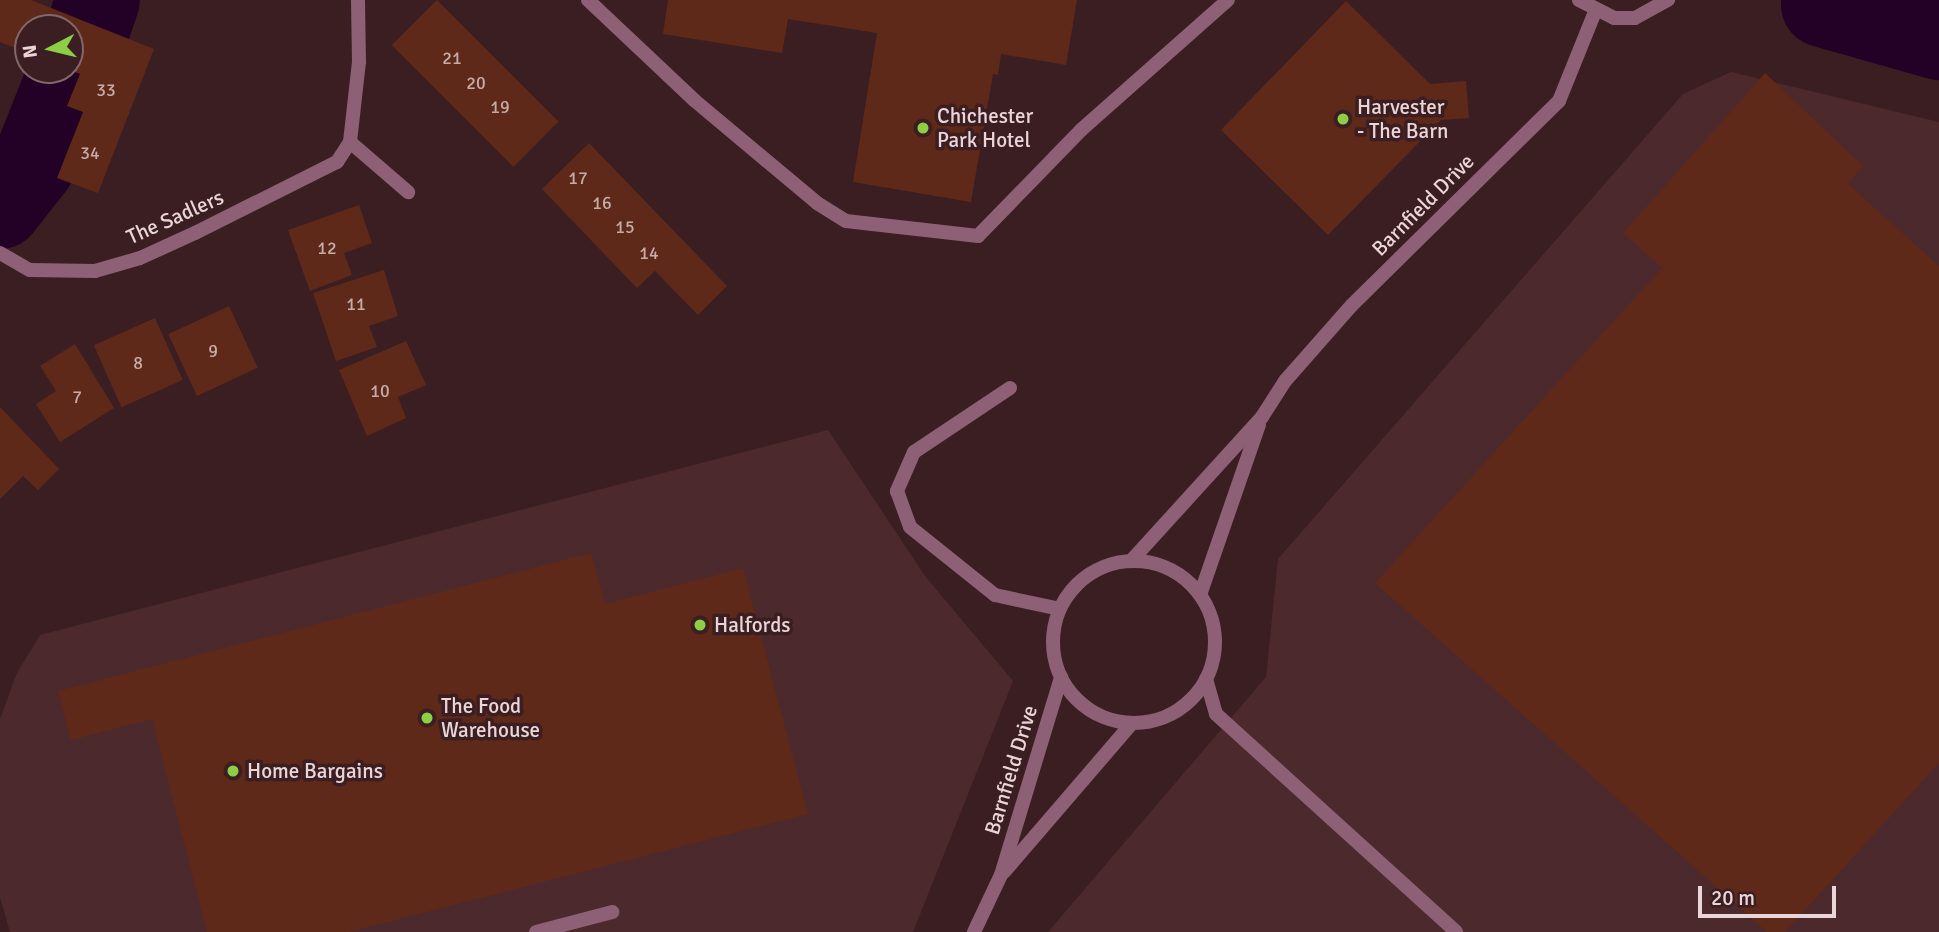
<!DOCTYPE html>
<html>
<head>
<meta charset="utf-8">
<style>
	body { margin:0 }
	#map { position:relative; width:1939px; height:932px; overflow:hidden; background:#3b1e22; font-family:Signika,sans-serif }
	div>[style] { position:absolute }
	.built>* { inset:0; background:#4c292d }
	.river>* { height:84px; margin:-42px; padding:0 42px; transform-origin:42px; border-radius:42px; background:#230025 }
	.building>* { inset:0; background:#5f2919; transform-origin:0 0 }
	.service>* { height:14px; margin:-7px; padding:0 7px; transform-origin:7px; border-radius:7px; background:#8d6075 }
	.minor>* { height:14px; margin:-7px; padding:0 7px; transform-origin:7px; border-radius:7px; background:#8d6075 }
	.tertiary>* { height:14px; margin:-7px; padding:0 7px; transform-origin:7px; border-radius:7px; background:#8d6075 }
	.tertiary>.ring { margin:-7px; padding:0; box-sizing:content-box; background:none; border:14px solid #8d6075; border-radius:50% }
	.dots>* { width:19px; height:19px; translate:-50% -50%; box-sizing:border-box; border:4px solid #3b1e22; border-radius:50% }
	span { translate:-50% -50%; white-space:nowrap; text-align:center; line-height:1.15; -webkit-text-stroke:7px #3b1e22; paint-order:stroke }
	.number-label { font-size:18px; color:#c7aba8 }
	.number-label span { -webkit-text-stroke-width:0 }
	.poi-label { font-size:21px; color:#ead6d8 }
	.left { translate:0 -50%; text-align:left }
	.street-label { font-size:21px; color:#ead6d8 }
	.north { position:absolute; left:14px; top:14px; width:70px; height:70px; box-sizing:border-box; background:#3b1e22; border:2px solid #81686b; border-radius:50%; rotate:263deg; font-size:19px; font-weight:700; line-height:28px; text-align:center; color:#ead6d8 }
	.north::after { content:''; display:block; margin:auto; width:24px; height:32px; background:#8cce45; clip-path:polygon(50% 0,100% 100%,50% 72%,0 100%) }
	.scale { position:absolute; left:1698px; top:886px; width:138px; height:32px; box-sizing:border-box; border:4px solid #ead6d8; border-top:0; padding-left:9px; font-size:21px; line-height:24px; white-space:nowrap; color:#ead6d8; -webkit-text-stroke:5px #3b1e22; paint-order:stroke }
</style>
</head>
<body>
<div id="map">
	<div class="built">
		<div style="clip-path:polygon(1731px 72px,1939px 122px,1939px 932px,1048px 932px,1266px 677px,1278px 559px,1683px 94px)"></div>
		<div style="clip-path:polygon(828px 430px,925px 576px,1013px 681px,913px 932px,10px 932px,0 897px,0 719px,17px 673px,40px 635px)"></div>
	</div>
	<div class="river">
		<div style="left:1823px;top:5px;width:121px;rotate:15.9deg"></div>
		<div style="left:90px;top:23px;width:24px;rotate:-71deg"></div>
		<div style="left:0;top:207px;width:53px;rotate:-51.8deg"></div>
		<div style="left:33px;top:165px;width:102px;rotate:-68.2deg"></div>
	</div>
	<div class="building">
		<div style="clip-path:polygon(0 0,31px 0,154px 49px,98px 193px,57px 178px,83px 112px,67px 106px,80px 74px,70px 70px,70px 28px,28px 28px,28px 53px,0 42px)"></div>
		<div style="left:437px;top:0;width:172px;height:64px;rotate:45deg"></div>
		<div style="clip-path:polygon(668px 0,1077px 0,1066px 65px,1001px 54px,998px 75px,993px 74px,971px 202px,853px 182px,877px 33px,788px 19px,782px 53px,663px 34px)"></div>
		<div style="clip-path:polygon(1346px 1px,1430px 84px,1466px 81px,1469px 118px,1441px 120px,1328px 235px,1221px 130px)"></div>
		<div style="clip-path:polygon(1765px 73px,1863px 166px,1848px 184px,1939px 266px,1939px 763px,1785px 932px,1767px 932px,1375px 583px,1662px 268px,1623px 233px)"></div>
		<div style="clip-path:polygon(589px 143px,727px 286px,698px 315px,655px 271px,637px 288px,542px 189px)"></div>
		<div style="clip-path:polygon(359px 205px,372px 243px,344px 253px,352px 275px,310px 291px,288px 230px)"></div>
		<div style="clip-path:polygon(384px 270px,398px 316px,369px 326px,377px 347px,336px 361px,313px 293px)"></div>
		<div style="left:229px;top:306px;width:68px;height:67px;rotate:65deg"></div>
		<div style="left:155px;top:318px;width:68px;height:67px;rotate:66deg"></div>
		<div style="clip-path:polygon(406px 341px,426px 385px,398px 397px,406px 418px,367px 436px,339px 370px)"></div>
		<div style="clip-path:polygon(75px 344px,114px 408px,60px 442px,36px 404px,56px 391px,40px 366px)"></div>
		<div style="clip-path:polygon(0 407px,59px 469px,38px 490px,23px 476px,0 499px)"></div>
		<div style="clip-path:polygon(591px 553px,605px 604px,743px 568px,808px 814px,349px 932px,207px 932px,152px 719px,71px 740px,58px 691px)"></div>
	</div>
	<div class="service">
		<div style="left:358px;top:0;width:62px;rotate:89.1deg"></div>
		<div style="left:588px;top:0;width:146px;rotate:43.3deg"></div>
		<div style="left:694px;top:100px;width:160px;rotate:39.9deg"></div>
		<div style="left:817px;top:203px;width:34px;rotate:32deg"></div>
		<div style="left:846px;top:221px;width:133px;rotate:6.5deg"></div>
		<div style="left:978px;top:236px;width:148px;rotate:-45.8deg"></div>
		<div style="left:1081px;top:130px;width:196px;rotate:-41.5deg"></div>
		<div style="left:1010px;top:388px;width:115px;rotate:146.3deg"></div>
		<div style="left:914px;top:452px;width:43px;rotate:113.6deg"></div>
		<div style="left:897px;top:491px;width:38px;rotate:70deg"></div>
		<div style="left:910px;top:527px;width:109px;rotate:38.7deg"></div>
		<div style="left:995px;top:595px;width:66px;rotate:12.2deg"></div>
		<div style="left:1206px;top:679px;width:36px;rotate:74deg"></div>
		<div style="left:1216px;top:714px;width:324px;rotate:42.2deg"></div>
		<div style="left:536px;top:932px;width:79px;rotate:-14.7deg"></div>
	</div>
	<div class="minor">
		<div style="left:350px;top:142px;width:77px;rotate:40.8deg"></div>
		<div style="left:0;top:253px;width:34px;rotate:30deg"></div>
		<div style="left:30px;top:270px;width:65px;rotate:0.9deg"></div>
		<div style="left:95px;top:271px;width:47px;rotate:-16.1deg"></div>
		<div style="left:140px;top:258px;width:60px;rotate:-24.4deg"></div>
		<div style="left:195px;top:233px;width:159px;rotate:-26.6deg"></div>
		<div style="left:337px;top:162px;width:24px;rotate:-57deg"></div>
		<div style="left:350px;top:142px;width:81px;rotate:-83.6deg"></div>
	</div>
	<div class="tertiary">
		<div style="left:1579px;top:0;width:39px;rotate:27deg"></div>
		<div style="left:1614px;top:18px;width:21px"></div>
		<div style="left:1635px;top:18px;width:38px;rotate:-29deg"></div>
		<div style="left:1131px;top:561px;width:195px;rotate:-47.7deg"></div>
		<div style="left:1262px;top:417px;width:43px;rotate:-57.4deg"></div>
		<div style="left:1285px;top:381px;width:101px;rotate:-48.6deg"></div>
		<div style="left:1352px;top:305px;width:291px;rotate:-44.6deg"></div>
		<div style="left:1559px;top:101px;width:96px;rotate:-68deg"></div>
		<div class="ring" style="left:1053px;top:561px;width:148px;height:148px"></div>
		<div style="left:1200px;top:595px;width:180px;rotate:-70.9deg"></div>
		<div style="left:1004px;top:872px;width:196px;rotate:-49.3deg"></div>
		<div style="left:974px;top:932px;width:63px;rotate:-64.7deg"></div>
		<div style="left:1001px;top:875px;width:207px;rotate:-73.1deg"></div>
	</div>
	<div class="dots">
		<div style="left:1343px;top:119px;background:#8cce45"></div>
		<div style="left:923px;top:128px;background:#8cce45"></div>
		<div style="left:700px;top:625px;background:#8cce45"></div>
		<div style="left:427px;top:718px;background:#8cce45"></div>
		<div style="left:233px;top:771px;background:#8cce45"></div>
	</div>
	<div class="number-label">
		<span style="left:452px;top:58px">21</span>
		<span style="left:476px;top:83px">20</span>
		<span style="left:106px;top:90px">33</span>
		<span style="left:500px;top:107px">19</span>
		<span style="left:90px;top:153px">34</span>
		<span style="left:578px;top:178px">17</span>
		<span style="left:602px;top:203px">16</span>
		<span style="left:625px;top:227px">15</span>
		<span style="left:327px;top:248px">12</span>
		<span style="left:649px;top:253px">14</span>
		<span style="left:356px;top:304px">11</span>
		<span style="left:213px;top:351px">9</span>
		<span style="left:138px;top:363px">8</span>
		<span style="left:380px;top:391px">10</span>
		<span style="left:77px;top:397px">7</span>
	</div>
	<div class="poi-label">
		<span class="left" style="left:1357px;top:119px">Harvester<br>- The Barn</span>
		<span class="left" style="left:937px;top:128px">Chichester<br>Park Hotel</span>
		<span class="left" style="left:714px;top:625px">Halfords</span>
		<span class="left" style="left:441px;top:718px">The Food<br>Warehouse</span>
		<span class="left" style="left:247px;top:771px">Home Bargains</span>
	</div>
	<div class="street-label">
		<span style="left:1423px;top:205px;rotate:-45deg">Barnfield Drive</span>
		<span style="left:175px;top:217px;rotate:-24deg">The Sadlers</span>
		<span style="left:1011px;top:770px;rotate:-73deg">Barnfield Drive</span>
	</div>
	<div class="north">N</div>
	<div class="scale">20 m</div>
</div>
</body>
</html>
